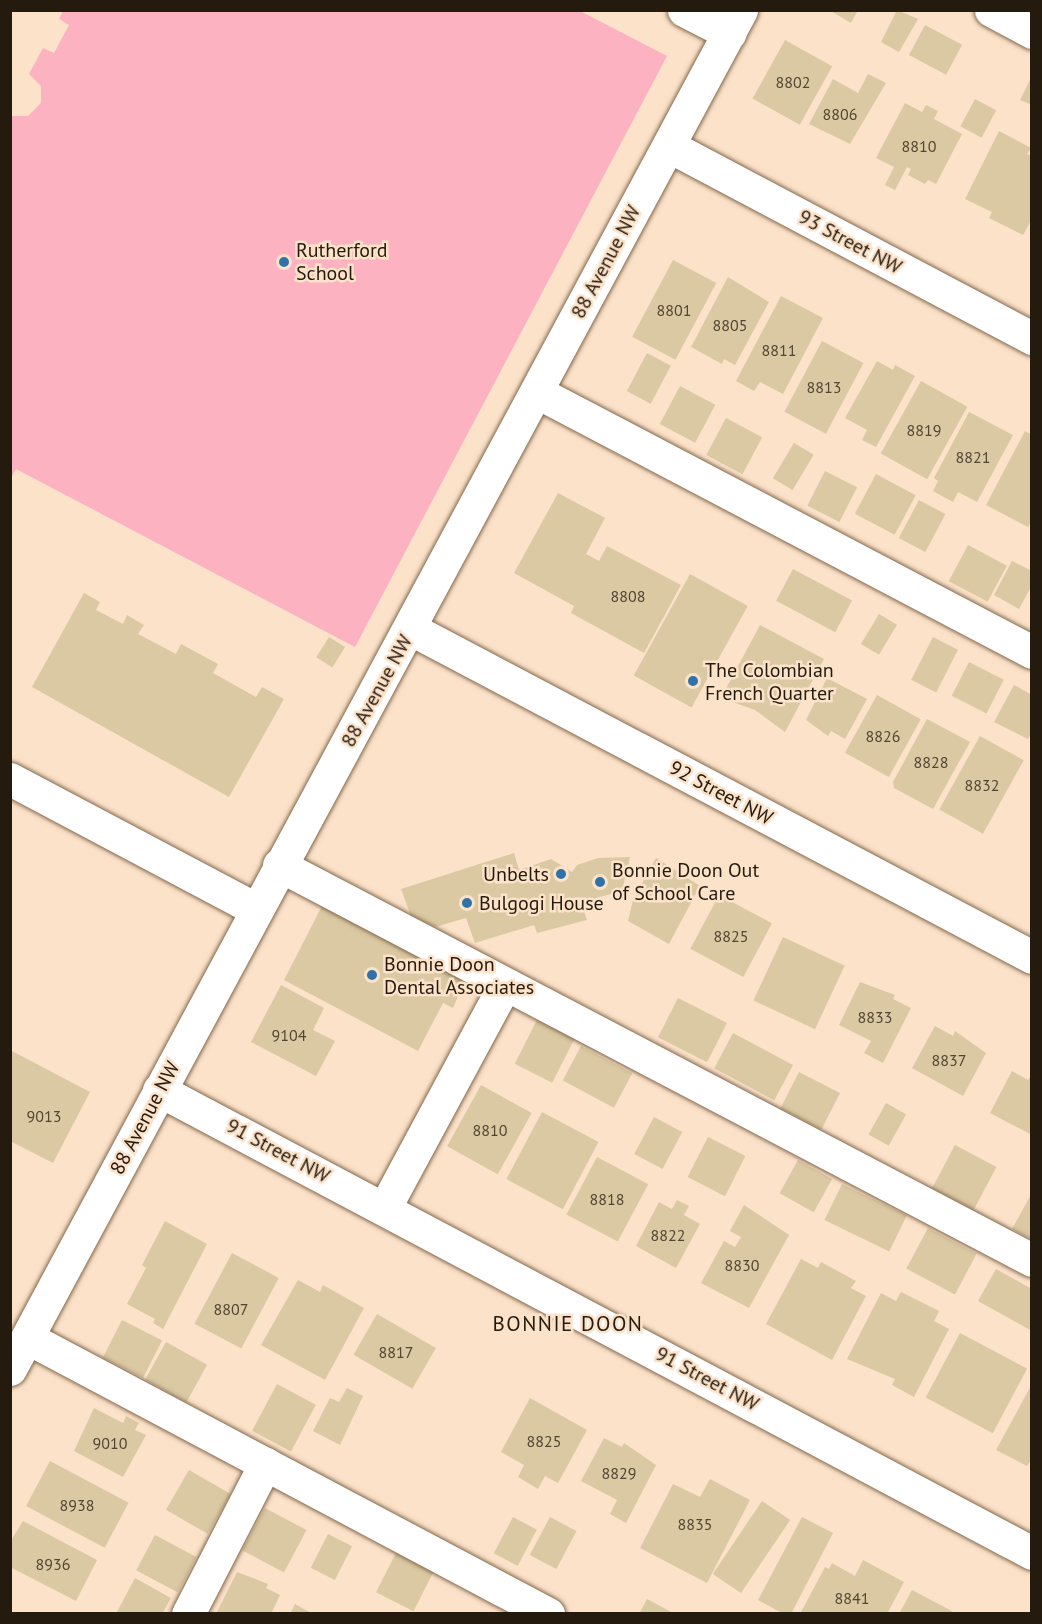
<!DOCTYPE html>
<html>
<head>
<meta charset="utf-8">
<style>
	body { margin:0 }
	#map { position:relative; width:1042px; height:1624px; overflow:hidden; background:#fbe2c9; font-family:"PT Sans",sans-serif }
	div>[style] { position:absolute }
	.green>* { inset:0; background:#fcb2c0 }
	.building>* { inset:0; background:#dac9a3; transform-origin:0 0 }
	.roads { filter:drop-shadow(0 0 2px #82674b) drop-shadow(0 0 2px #82674b) }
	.minor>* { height:33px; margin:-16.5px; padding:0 16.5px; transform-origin:16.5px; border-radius:16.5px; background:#fff }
	.dots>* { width:16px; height:16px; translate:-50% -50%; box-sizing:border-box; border:3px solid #fbe2c9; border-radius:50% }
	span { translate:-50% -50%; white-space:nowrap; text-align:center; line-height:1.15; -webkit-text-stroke:5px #fbe2c9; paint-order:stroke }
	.number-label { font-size:16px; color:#524633 }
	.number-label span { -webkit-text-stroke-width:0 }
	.street-label { font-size:20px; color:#251a0e }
	.poi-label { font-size:20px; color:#251a0e }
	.left { translate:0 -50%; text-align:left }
	.right { translate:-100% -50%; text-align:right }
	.neighbourhood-label { font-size:21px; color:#251a0e; letter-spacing:1.5px }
	.frame { position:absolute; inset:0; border:12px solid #251a0e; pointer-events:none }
</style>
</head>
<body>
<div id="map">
	<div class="green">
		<div style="clip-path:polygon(63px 11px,580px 11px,667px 56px,355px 647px,16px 469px,11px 478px,11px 116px,28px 116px,41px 103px,41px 86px,29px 74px,43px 48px,54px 53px,69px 25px,59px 19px)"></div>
	</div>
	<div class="building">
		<div style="clip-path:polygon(829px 10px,858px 10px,851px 23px)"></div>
		<div style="clip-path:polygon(897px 10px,918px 19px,899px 52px,881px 42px)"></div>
		<div style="left:925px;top:25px;width:42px;height:34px;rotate:28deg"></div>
		<div style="left:785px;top:40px;width:54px;height:67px;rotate:29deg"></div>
		<div style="clip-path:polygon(868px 74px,886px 83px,850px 144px,809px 124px,833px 79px,858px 93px)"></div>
		<div style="clip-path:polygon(1032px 76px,1032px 105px,1020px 100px)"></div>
		<div style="left:975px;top:99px;width:24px;height:31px;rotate:28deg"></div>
		<div style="clip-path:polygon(905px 103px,922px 112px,926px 105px,938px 111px,934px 119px,962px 134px,936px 184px,928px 180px,925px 184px,908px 175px,911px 169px,907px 167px,895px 190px,885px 185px,894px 167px,876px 158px)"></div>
		<div style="clip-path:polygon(999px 131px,1031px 148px,1027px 154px,1032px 156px,1032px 219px,1023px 235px,989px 218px,992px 212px,965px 199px)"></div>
		<div style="left:673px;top:260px;width:49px;height:87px;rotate:28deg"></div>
		<div style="clip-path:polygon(728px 277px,769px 302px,735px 365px,724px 359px,722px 364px,691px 347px)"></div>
		<div style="clip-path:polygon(781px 296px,823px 318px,783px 394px,760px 382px,754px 391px,736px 381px)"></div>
		<div style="left:822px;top:341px;width:47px;height:80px;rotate:28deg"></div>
		<div style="left:647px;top:353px;width:27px;height:43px;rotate:28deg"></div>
		<div style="clip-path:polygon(877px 361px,893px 370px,895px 365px,915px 376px,876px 447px,862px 440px,867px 430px,845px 418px)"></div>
		<div style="left:921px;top:381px;width:53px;height:83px;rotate:29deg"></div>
		<div style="left:680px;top:386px;width:40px;height:43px;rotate:28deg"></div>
		<div style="clip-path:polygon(969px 412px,1013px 435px,977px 502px,958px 492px,953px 502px,933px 491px,938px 481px,934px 478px)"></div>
		<div style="left:726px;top:418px;width:41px;height:42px;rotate:28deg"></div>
		<div style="clip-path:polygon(1025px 431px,1032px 435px,1032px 520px,1028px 527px,986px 505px)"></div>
		<div style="left:794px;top:443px;width:23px;height:41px;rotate:31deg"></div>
		<div style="left:825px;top:471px;width:36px;height:39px;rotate:27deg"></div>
		<div style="left:876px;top:474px;width:45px;height:45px;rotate:28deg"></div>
		<div style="clip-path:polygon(558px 493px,605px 518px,586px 554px,599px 561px,607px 546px,681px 585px,644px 653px,571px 613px,574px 606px,514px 573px)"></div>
		<div style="left:919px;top:500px;width:30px;height:43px;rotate:28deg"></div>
		<div style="left:968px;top:545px;width:44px;height:41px;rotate:28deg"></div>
		<div style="clip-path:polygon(1012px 561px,1032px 571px,1032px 585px,1019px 609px,994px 595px)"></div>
		<div style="left:793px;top:569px;width:67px;height:36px;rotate:28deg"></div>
		<div style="left:690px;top:574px;width:66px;height:116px;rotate:29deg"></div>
		<div style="clip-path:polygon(84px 593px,100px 602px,96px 610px,123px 624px,127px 615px,144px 625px,138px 634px,176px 654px,181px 644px,218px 664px,213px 673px,256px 697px,262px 687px,284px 699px,229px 797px,32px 687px)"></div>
		<div style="left:879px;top:614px;width:21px;height:35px;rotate:31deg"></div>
		<div style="clip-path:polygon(760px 625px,824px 659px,785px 732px,755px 710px,721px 698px)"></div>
		<div style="left:329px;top:637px;width:19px;height:24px;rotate:32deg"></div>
		<div style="left:933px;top:637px;width:28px;height:48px;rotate:27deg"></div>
		<div style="left:969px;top:662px;width:39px;height:38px;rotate:27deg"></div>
		<div style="clip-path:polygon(827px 678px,867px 699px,845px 739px,831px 731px,828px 736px,806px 720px)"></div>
		<div style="clip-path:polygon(1014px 685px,1032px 695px,1032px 732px,1028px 739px,994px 722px)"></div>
		<div style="left:877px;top:695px;width:50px;height:66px;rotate:29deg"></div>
		<div style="clip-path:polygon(927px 719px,970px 742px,933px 809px,894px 788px,893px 782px)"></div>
		<div style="left:980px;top:736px;width:50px;height:84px;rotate:29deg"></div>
		<div style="clip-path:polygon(514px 853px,519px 870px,551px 859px,572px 872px,577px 865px,598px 858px,630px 857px,622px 891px,581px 902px,587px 920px,537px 933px,534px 925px,475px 943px,466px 918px,435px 927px,411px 916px,401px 889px)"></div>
		<div style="clip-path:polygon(656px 858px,700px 886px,669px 944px,628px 921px,633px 900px)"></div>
		<div style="left:719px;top:895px;width:60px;height:61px;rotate:28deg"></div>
		<div style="clip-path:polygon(324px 902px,465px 980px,453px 1008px,443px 1003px,418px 1051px,284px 980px)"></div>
		<div style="left:783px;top:937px;width:68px;height:70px;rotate:25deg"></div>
		<div style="clip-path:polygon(860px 982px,895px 995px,893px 999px,911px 1008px,883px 1063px,864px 1053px,871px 1041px,839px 1025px)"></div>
		<div style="clip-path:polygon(281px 985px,324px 1008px,313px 1030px,335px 1041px,316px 1076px,251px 1042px)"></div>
		<div style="left:678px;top:998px;width:55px;height:44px;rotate:27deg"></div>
		<div style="left:537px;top:1020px;width:42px;height:49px;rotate:27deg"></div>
		<div style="clip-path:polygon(935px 1026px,953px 1036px,955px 1031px,986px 1053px,963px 1096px,912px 1068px)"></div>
		<div style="left:733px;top:1033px;width:68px;height:40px;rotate:28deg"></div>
		<div style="left:581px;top:1046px;width:58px;height:39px;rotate:28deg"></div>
		<div style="clip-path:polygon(10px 1050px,90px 1092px,53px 1163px,10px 1141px)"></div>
		<div style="clip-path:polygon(1012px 1071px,1028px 1080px,1032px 1074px,1032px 1135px,990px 1113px)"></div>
		<div style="left:799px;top:1072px;width:46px;height:41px;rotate:27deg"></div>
		<div style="left:481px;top:1085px;width:58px;height:70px;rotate:29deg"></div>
		<div style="left:886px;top:1103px;width:23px;height:36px;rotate:29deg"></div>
		<div style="left:542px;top:1112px;width:64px;height:76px;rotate:28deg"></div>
		<div style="left:654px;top:1117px;width:32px;height:42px;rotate:28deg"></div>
		<div style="left:708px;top:1137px;width:42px;height:45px;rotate:27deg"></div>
		<div style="left:955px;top:1145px;width:47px;height:49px;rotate:28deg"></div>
		<div style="left:597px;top:1157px;width:58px;height:65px;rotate:28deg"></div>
		<div style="left:798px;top:1160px;width:39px;height:38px;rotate:29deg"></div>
		<div style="left:842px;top:1184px;width:72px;height:40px;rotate:26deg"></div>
		<div style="clip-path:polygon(1032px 1193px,1032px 1239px,1012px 1229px)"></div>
		<div style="clip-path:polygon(677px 1200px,689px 1206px,684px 1215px,700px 1224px,676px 1268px,636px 1246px,659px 1202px,672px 1209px)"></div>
		<div style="clip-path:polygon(744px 1205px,789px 1235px,749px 1308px,701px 1283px,724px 1241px,735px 1247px,741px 1237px,730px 1231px)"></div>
		<div style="clip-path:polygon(165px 1221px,207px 1244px,163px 1329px,153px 1323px,155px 1319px,127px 1304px,146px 1268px,142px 1265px)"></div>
		<div style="left:928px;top:1228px;width:55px;height:46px;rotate:28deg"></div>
		<div style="left:232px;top:1253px;width:53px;height:80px;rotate:28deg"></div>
		<div style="clip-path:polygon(801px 1259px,818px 1268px,821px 1262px,856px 1281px,851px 1288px,866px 1296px,832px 1360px,766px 1324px)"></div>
		<div style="clip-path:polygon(996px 1269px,1032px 1289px,1032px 1331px,978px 1301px)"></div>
		<div style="clip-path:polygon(298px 1280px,320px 1292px,323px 1285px,364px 1308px,325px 1380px,261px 1345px)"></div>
		<div style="clip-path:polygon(901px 1292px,939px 1311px,934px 1321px,949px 1329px,914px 1397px,892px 1385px,895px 1379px,847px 1359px,881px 1293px,896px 1301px)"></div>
		<div style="left:377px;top:1314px;width:68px;height:47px;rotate:30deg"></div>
		<div style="left:122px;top:1320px;width:45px;height:42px;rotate:27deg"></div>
		<div style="left:960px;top:1333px;width:76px;height:73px;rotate:28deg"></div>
		<div style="left:166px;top:1342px;width:47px;height:43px;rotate:29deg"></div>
		<div style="left:277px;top:1384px;width:44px;height:53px;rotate:28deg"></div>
		<div style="clip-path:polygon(1032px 1384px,1032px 1458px,1027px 1466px,996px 1450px)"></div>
		<div style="clip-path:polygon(347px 1388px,363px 1396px,340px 1445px,313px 1431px,330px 1398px,339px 1402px)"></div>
		<div style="clip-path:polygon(530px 1398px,587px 1430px,558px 1483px,545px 1476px,538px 1489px,518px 1477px,524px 1465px,501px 1452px)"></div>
		<div style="clip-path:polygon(94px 1408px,123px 1423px,126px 1416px,139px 1423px,135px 1430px,146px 1435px,123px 1477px,74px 1451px)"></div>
		<div style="clip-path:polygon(604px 1438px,622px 1447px,624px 1443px,656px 1465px,626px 1523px,610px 1514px,617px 1500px,581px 1481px)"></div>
		<div style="left:50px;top:1461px;width:89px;height:51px;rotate:28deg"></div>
		<div style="left:189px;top:1470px;width:48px;height:46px;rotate:30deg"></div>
		<div style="clip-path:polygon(710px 1479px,750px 1500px,707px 1583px,640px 1548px,673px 1484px,700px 1497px)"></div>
		<div style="left:762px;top:1501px;width:34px;height:88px;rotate:34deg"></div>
		<div style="left:265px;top:1508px;width:47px;height:48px;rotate:28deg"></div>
		<div style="left:513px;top:1517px;width:27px;height:41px;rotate:28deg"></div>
		<div style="left:550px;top:1517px;width:30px;height:43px;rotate:28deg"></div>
		<div style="clip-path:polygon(802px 1517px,833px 1533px,791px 1614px,784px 1614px,758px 1600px)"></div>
		<div style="clip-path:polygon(23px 1521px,97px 1560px,76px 1601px,10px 1567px,10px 1542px)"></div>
		<div style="left:328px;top:1534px;width:27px;height:38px;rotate:27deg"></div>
		<div style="left:155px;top:1535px;width:47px;height:40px;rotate:28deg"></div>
		<div style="left:396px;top:1553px;width:42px;height:44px;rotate:27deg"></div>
		<div style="clip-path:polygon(863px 1560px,904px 1582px,887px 1614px,800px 1614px,825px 1567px,829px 1569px,832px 1563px,855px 1576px)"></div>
		<div style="clip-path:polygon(237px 1572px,268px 1584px,266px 1588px,280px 1595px,271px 1614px,216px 1614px)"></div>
		<div style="clip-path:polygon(135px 1578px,171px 1598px,162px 1614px,117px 1612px)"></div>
		<div style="clip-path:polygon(912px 1590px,948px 1609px,956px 1614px,899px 1614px)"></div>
		<div style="clip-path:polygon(647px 1599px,675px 1614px,639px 1614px)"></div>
		<div style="clip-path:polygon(295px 1604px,313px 1614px,290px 1614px)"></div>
	</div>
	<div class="roads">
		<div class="minor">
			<div style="left:684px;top:10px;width:51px;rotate:27.1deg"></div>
			<div style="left:991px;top:10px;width:47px;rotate:28.2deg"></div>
			<div style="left:669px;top:146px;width:411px;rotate:27.9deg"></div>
			<div style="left:537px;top:392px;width:559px;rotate:27.71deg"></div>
			<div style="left:411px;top:629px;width:702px;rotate:27.84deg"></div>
			<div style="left:10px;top:779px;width:278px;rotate:27.9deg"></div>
			<div style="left:279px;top:865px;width:850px;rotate:27.68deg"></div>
			<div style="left:159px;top:1090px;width:988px;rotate:27.94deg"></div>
			<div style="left:385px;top:1207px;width:253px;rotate:-61.7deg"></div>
			<div style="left:28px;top:1338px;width:589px;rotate:27.96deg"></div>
			<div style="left:10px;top:1369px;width:1543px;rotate:-61.72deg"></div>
			<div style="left:188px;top:1614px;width:169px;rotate:-62.8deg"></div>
		</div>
	</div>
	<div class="dots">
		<div style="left:284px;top:262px;background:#3072a8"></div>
		<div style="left:693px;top:681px;background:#3072a8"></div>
		<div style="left:561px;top:874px;background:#3072a8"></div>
		<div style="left:600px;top:882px;background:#3072a8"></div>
		<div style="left:467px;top:903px;background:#3072a8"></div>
		<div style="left:372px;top:975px;background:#3072a8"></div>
	</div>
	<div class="number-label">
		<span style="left:793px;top:82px">8802</span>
		<span style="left:840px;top:114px">8806</span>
		<span style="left:919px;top:146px">8810</span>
		<span style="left:674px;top:310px">8801</span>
		<span style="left:730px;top:325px">8805</span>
		<span style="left:779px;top:350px">8811</span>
		<span style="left:824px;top:387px">8813</span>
		<span style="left:924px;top:430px">8819</span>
		<span style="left:973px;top:457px">8821</span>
		<span style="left:628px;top:596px">8808</span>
		<span style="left:883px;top:736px">8826</span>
		<span style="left:931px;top:762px">8828</span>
		<span style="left:982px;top:785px">8832</span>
		<span style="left:731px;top:936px">8825</span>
		<span style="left:875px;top:1017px">8833</span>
		<span style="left:289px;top:1035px">9104</span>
		<span style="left:949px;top:1060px">8837</span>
		<span style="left:44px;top:1116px">9013</span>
		<span style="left:490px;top:1130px">8810</span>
		<span style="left:607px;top:1199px">8818</span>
		<span style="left:668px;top:1235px">8822</span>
		<span style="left:742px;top:1265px">8830</span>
		<span style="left:231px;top:1309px">8807</span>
		<span style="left:396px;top:1352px">8817</span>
		<span style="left:544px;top:1441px">8825</span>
		<span style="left:110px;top:1443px">9010</span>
		<span style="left:619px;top:1473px">8829</span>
		<span style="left:77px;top:1505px">8938</span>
		<span style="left:695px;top:1524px">8835</span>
		<span style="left:53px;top:1564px">8936</span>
		<span style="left:852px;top:1598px">8841</span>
	</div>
	<div class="street-label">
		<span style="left:850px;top:242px;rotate:28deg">93 Street NW</span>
		<span style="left:606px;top:262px;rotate:-62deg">88 Avenue NW</span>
		<span style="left:377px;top:691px;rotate:-61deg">88 Avenue NW</span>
		<span style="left:721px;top:793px;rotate:28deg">92 Street NW</span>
		<span style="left:145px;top:1118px;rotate:-62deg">88 Avenue NW</span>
		<span style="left:278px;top:1151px;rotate:28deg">91 Street NW</span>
		<span style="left:707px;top:1379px;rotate:28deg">91 Street NW</span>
	</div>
	<div class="poi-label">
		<span class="left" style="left:296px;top:262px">Rutherford<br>School</span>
		<span class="left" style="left:705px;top:682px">The Colombian<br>French Quarter</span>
		<span class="left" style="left:612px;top:882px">Bonnie Doon Out<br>of School Care</span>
		<span class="right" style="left:549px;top:874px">Unbelts</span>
		<span class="left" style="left:479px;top:903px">Bulgogi House</span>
		<span class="left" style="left:384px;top:976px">Bonnie Doon<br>Dental Associates</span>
	</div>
	<div class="neighbourhood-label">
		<span style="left:568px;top:1324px">BONNIE DOON</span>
	</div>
	<div class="frame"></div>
</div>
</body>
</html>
